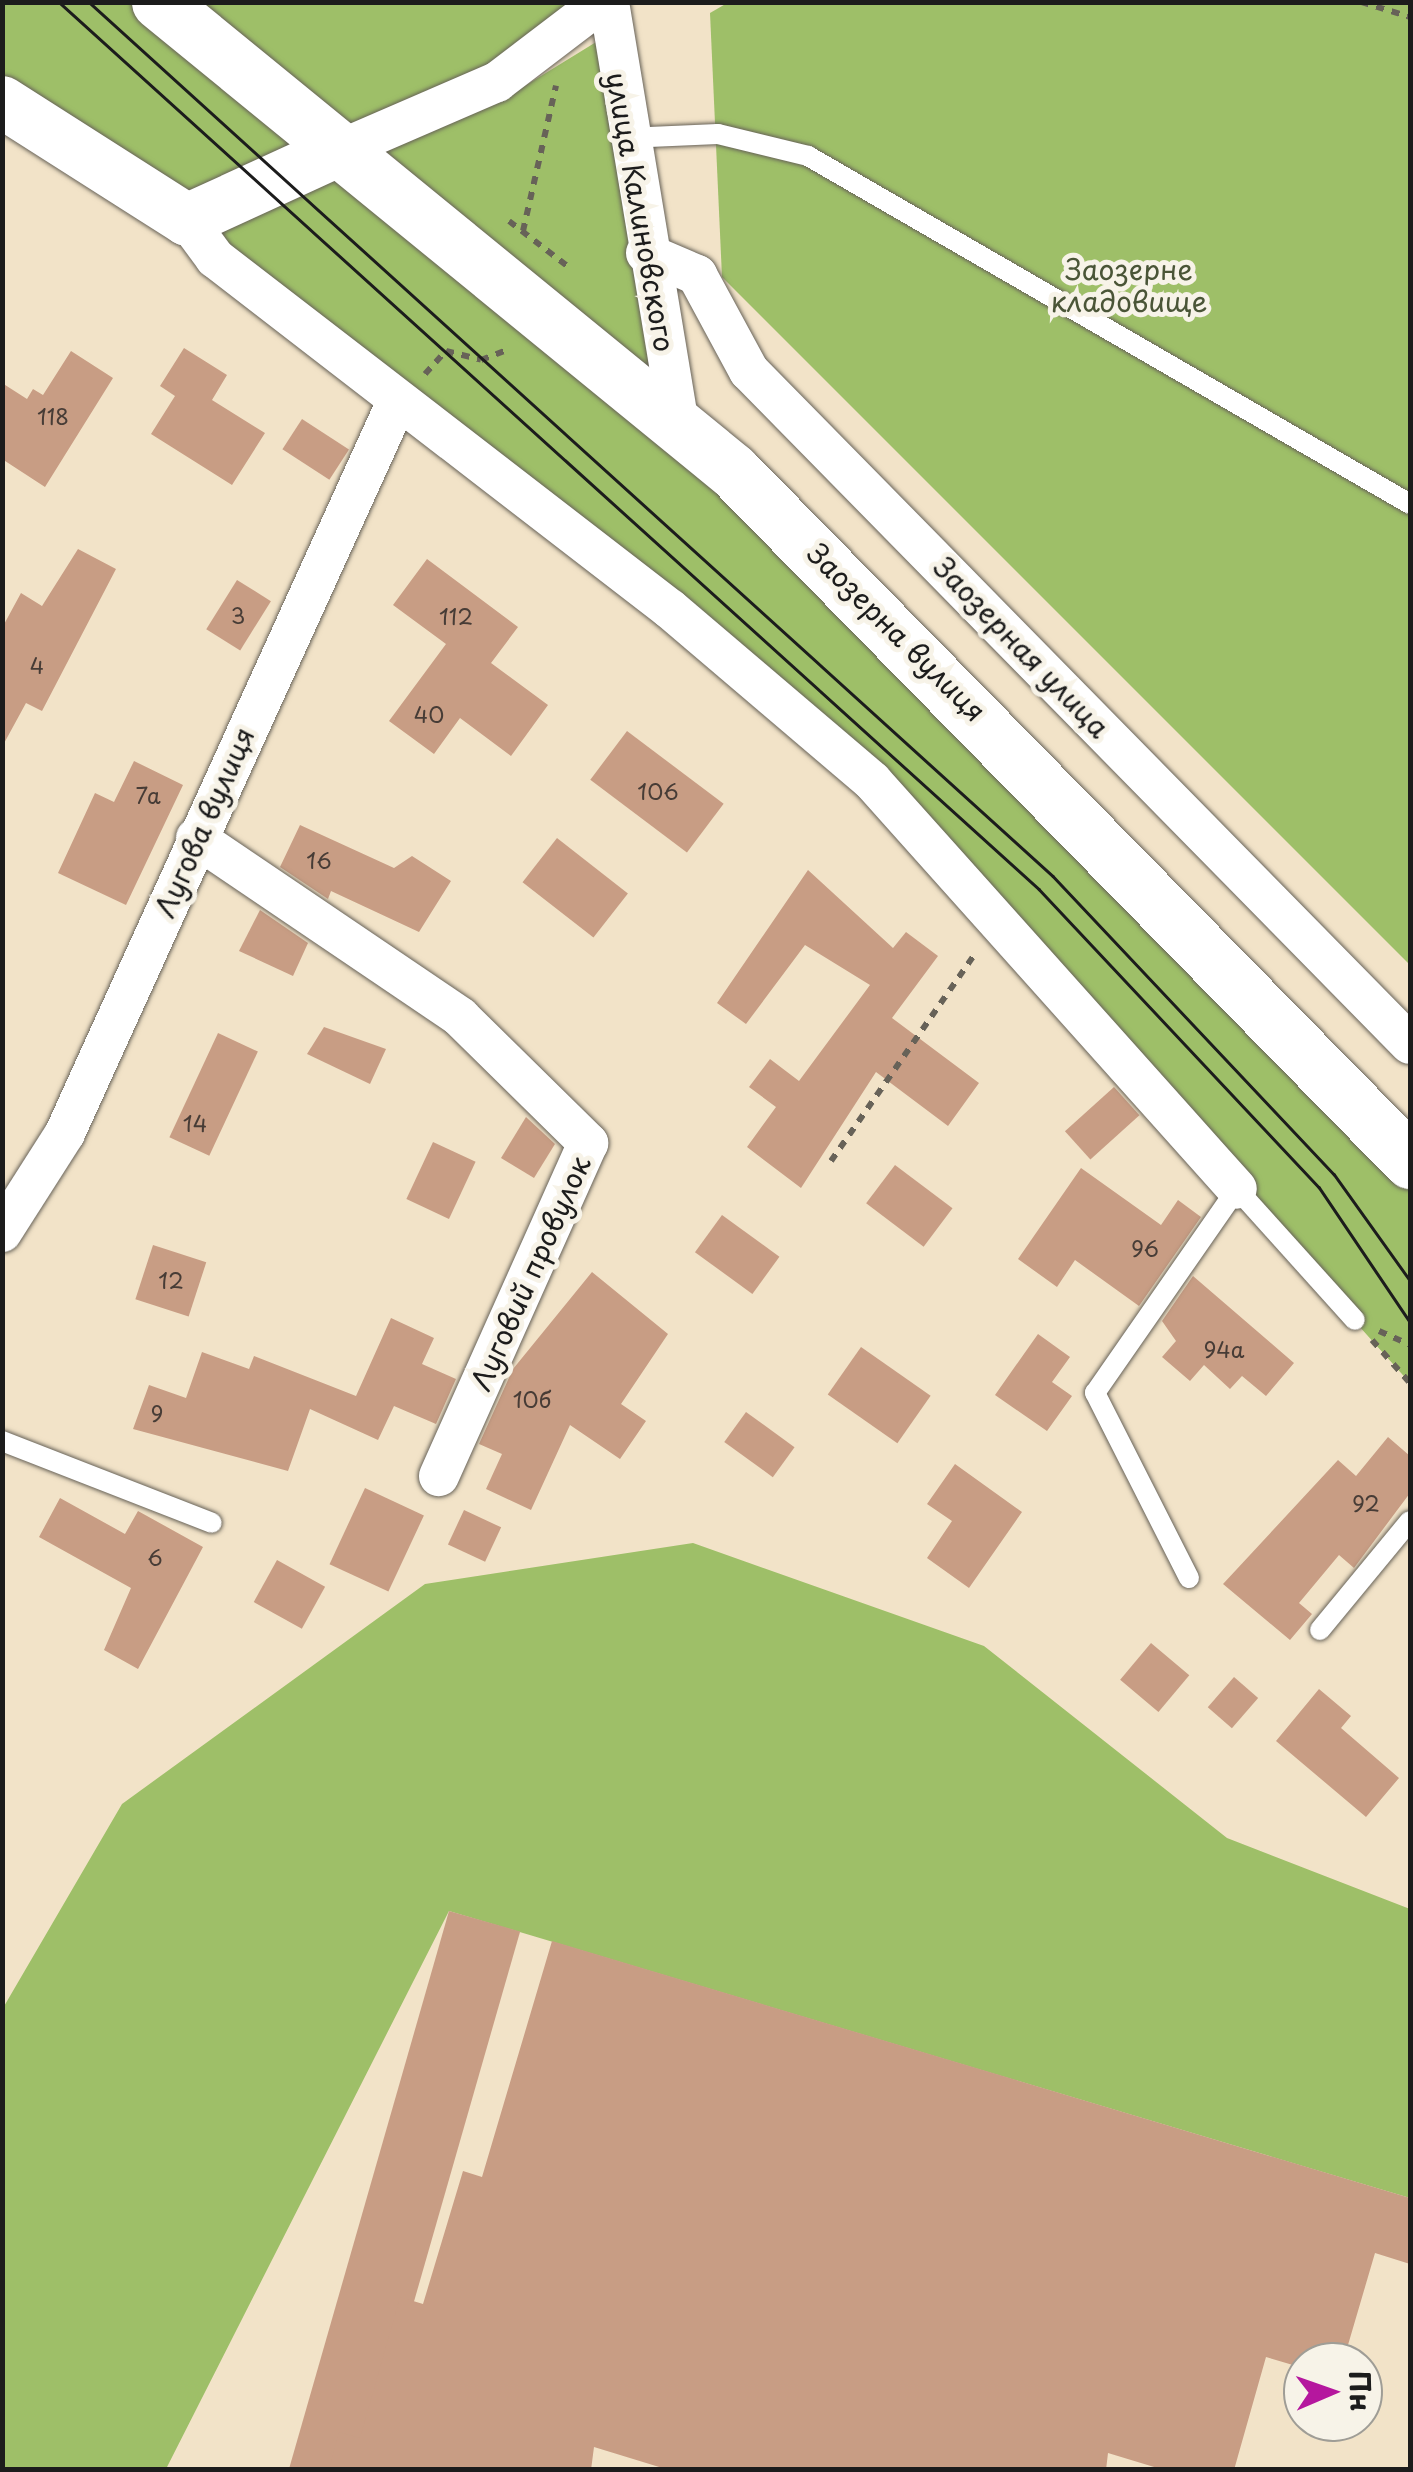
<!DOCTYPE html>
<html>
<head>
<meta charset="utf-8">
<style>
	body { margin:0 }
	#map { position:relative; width:1413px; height:2472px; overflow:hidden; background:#f2e3c8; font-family:"Playpen Sans",sans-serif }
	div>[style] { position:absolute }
	.green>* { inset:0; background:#9ebf68 }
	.building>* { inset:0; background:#c89d84; transform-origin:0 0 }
	.path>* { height:6px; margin-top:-3px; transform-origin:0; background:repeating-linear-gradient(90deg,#676258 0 8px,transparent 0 16px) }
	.roads { filter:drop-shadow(0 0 2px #676258) drop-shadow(0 0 2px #676258) }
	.service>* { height:20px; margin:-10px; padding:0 10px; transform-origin:10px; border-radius:10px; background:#fff }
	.minor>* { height:40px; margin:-20px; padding:0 20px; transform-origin:20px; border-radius:20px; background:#fff }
	.tertiary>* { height:52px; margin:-26px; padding:0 26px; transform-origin:26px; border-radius:26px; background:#fff }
	.primary>* { height:55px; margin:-27.5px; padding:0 27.5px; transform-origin:27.5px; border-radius:27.5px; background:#fff }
	.tram>* { height:2.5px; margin:-1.25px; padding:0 1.25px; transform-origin:1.25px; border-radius:1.25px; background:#1c1c1c }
	span { translate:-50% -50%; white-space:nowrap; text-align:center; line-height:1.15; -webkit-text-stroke:10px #f7f3e8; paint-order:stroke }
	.number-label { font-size:22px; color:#473c36 }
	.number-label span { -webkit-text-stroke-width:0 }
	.street-label { font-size:28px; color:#1c1c1c }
	.park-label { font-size:28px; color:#4a5537 }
	.frame { position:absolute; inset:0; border:5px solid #1c1c1c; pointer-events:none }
	.north { position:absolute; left:1283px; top:2342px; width:100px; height:100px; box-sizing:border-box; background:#f7f3e8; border:2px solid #9f9d96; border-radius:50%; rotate:88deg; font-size:28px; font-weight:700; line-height:40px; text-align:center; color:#1c1c1c }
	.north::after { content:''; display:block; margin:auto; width:35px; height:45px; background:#b5179e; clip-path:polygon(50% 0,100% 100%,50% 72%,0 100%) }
</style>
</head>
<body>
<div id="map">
	<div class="green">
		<div style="clip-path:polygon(729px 2px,1410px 3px,1410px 965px,722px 277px,710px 13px)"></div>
		<div style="clip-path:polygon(2px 3px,151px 3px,597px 367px,1410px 1162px,1410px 1383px,871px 781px,3px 102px)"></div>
		<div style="clip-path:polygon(197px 3px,595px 3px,488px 69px,351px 127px)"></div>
		<div style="clip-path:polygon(627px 23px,670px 345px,701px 418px,383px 149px,505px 98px)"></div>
		<div style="clip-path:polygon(693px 1543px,984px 1646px,1227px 1838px,1410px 1909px,1410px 2198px,449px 1911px,166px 2469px,3px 2470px,3px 2008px,122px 1804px,425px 1584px)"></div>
	</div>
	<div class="building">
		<div style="clip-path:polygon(184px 348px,227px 375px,212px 400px,265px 433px,232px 485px,151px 434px,175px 396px,160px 386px)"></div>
		<div style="clip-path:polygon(71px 351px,113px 378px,45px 487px,2px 459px,2px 383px,27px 399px,33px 389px,43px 395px)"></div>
		<div style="left:302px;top:419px;width:56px;height:36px;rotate:33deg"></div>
		<div style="clip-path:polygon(78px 549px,116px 569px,42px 711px,26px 703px,2px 747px,2px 628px,21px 593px,42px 606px)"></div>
		<div style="clip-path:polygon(427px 559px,518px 627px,491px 663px,548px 705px,511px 756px,460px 718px,434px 754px,389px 721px,446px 644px,393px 605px)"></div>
		<div style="left:237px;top:580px;width:40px;height:58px;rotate:32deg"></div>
		<div style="left:627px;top:731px;width:121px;height:61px;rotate:37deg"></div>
		<div style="clip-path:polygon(134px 761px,183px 785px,126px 905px,58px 873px,95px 793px,114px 802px)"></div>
		<div style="clip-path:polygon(300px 825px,394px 868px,412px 856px,451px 881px,419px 932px,331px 891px,328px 899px,280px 867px)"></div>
		<div style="left:557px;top:838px;width:90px;height:56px;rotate:38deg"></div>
		<div style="clip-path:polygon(808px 870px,893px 948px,906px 932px,938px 956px,892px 1018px,979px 1083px,948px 1126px,876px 1072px,801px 1188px,747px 1147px,776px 1107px,749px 1087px,770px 1059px,799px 1081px,870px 985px,805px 945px,746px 1024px,717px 1003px)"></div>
		<div style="clip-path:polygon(260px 910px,308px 943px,293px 976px,239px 951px)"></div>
		<div style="clip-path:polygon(324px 1027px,386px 1049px,370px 1084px,307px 1054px)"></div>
		<div style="left:218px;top:1033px;width:44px;height:115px;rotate:25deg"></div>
		<div style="left:1114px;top:1087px;width:38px;height:66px;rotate:48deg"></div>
		<div style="clip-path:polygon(526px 1117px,555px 1144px,534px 1178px,501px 1158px)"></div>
		<div style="left:433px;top:1142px;width:47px;height:63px;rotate:25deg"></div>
		<div style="left:895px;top:1165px;width:72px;height:48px;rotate:37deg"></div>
		<div style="clip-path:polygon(1081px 1168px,1161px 1225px,1178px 1200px,1201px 1217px,1139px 1306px,1075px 1260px,1057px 1287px,1018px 1259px)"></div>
		<div style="left:722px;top:1215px;width:71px;height:46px;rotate:36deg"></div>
		<div style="left:153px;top:1245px;width:56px;height:57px;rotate:18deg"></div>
		<div style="clip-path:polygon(592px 1272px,668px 1334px,621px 1404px,646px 1421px,620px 1459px,570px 1425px,531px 1510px,486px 1489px,502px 1454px,479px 1444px,513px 1369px)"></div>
		<div style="clip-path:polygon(1193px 1276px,1294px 1363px,1266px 1396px,1242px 1376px,1230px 1389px,1204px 1365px,1190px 1381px,1162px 1357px,1176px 1341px,1162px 1321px)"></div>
		<div style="clip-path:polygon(391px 1318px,434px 1338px,422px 1364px,456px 1379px,436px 1424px,394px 1406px,378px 1440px,310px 1409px,288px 1471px,133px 1429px,149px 1385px,186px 1398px,202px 1352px,249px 1369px,254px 1356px,356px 1396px)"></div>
		<div style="clip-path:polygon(1038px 1334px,1070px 1357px,1052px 1382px,1072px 1396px,1047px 1431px,995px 1395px)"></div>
		<div style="left:861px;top:1347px;width:85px;height:58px;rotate:35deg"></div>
		<div style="left:746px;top:1412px;width:60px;height:37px;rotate:36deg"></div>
		<div style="clip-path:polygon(1388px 1437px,1410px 1456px,1410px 1493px,1354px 1568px,1339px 1555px,1299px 1603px,1312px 1614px,1290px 1640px,1223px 1584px,1338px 1460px,1356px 1476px)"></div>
		<div style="clip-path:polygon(955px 1464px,1022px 1512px,969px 1588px,927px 1558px,952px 1521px,927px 1504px)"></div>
		<div style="left:365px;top:1488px;width:65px;height:84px;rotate:25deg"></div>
		<div style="clip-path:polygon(60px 1498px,125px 1534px,138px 1511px,203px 1547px,138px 1669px,104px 1650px,131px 1588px,39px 1537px)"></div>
		<div style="left:464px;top:1510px;width:41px;height:38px;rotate:25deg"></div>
		<div style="left:277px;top:1560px;width:55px;height:48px;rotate:29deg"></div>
		<div style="left:1151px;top:1643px;width:50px;height:48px;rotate:40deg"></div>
		<div style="left:1234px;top:1677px;width:32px;height:40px;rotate:41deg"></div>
		<div style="clip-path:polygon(1319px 1689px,1351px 1716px,1341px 1728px,1399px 1778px,1366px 1817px,1276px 1741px)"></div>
		<div style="left:449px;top:1911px;width:74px;height:627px;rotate:16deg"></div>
		<div style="clip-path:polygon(552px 1941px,1410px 2198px,1410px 2264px,1375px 2253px,1343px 2362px,1303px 2368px,1266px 2357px,1234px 2470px,1164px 2470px,1108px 2453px,1106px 2470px,669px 2470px,594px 2447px,591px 2470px,329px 2470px,339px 2432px,360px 2438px,400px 2297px,423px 2304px,463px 2171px,482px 2177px)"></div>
	</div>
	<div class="path">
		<div style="left:1361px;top:2px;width:51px;rotate:17deg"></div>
		<div style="left:509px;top:221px;width:78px;rotate:37.7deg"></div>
		<div style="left:523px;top:231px;width:149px;rotate:-77.2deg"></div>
		<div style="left:425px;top:374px;width:31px;rotate:-48deg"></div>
		<div style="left:446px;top:351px;width:36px;rotate:14deg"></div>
		<div style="left:481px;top:360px;width:31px;rotate:-21deg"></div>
		<div style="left:831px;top:1161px;width:251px;rotate:-55.2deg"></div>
		<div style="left:1379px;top:1331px;width:34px;rotate:24deg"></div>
		<div style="left:1372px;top:1340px;width:57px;rotate:48.5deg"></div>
	</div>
	<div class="roads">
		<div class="service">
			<div style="left:626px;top:138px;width:92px;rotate:-2.5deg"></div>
			<div style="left:718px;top:134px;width:93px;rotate:13.7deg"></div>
			<div style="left:808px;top:156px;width:695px;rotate:30.03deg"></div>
			<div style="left:2px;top:1441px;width:225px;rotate:21.3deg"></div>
			<div style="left:1189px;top:1578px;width:208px;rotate:-116.9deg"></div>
			<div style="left:1095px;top:1393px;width:249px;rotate:-55.2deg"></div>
			<div style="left:1237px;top:1189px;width:176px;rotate:48deg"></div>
			<div style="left:1320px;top:1630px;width:141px;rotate:-50.5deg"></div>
		</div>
		<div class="minor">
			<div style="left:609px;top:2px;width:425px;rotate:80.6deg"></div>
			<div style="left:342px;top:149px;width:169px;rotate:-23.4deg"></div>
			<div style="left:497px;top:82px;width:132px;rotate:-37.3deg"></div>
			<div style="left:187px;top:220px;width:47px;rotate:53.6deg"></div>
			<div style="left:215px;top:258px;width:575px;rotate:37.65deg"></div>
			<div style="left:670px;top:609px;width:265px;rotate:40.4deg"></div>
			<div style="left:872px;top:781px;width:547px;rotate:48.18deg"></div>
			<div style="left:646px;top:253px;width:56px;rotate:23.3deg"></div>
			<div style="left:697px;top:275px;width:109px;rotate:61.6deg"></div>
			<div style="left:749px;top:371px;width:943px;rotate:45.52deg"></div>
			<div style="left:196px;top:838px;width:319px;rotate:34.1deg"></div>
			<div style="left:460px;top:1017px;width:180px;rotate:44.5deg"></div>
			<div style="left:588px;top:1143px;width:365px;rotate:114.1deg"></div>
			<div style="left:2px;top:1232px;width:117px;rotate:-57.5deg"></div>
			<div style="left:65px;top:1133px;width:798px;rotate:-65.59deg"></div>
		</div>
		<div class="tertiary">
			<div style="left:2px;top:102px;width:219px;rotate:32.5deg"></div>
			<div style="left:187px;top:220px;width:170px;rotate:-24.6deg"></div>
		</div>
		<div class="primary">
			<div style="left:159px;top:2px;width:741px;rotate:39.25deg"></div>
			<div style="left:733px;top:471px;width:967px;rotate:45.54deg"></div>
		</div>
	</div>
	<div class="tram">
		<div style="left:59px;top:2px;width:1322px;rotate:42.15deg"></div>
		<div style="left:1039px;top:889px;width:409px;rotate:46.8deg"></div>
		<div style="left:1319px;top:1187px;width:163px;rotate:56deg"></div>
		<div style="left:89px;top:2px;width:1301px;rotate:42.2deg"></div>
		<div style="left:1053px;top:876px;width:410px;rotate:46.7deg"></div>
		<div style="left:1334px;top:1174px;width:130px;rotate:54.4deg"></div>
	</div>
	<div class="number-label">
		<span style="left:53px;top:416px">118</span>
		<span style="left:238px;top:615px">3</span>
		<span style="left:456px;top:616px">112</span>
		<span style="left:37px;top:665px">4</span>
		<span style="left:429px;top:714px">40</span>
		<span style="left:658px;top:791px">106</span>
		<span style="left:148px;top:795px">7а</span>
		<span style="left:319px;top:860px">16</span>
		<span style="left:195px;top:1123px">14</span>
		<span style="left:1145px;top:1248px">96</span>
		<span style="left:171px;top:1280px">12</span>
		<span style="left:1224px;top:1349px">94а</span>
		<span style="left:532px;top:1399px">10б</span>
		<span style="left:157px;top:1413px">9</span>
		<span style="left:1366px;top:1503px">92</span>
		<span style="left:155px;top:1557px">6</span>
	</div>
	<div class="street-label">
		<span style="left:641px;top:212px;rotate:80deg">улица Калиновского</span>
		<span style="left:897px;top:632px;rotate:45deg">Заозерна вулиця</span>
		<span style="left:1022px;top:647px;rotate:46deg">Заозерная улица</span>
		<span style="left:204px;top:822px;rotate:-66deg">Лугова вулиця</span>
		<span style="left:530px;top:1273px;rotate:-66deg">Луговий провулок</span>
	</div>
	<div class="park-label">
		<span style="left:1129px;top:285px">Заозерне<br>кладовище</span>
	</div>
	<div class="frame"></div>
	<div class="north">Пн</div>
</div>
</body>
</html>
